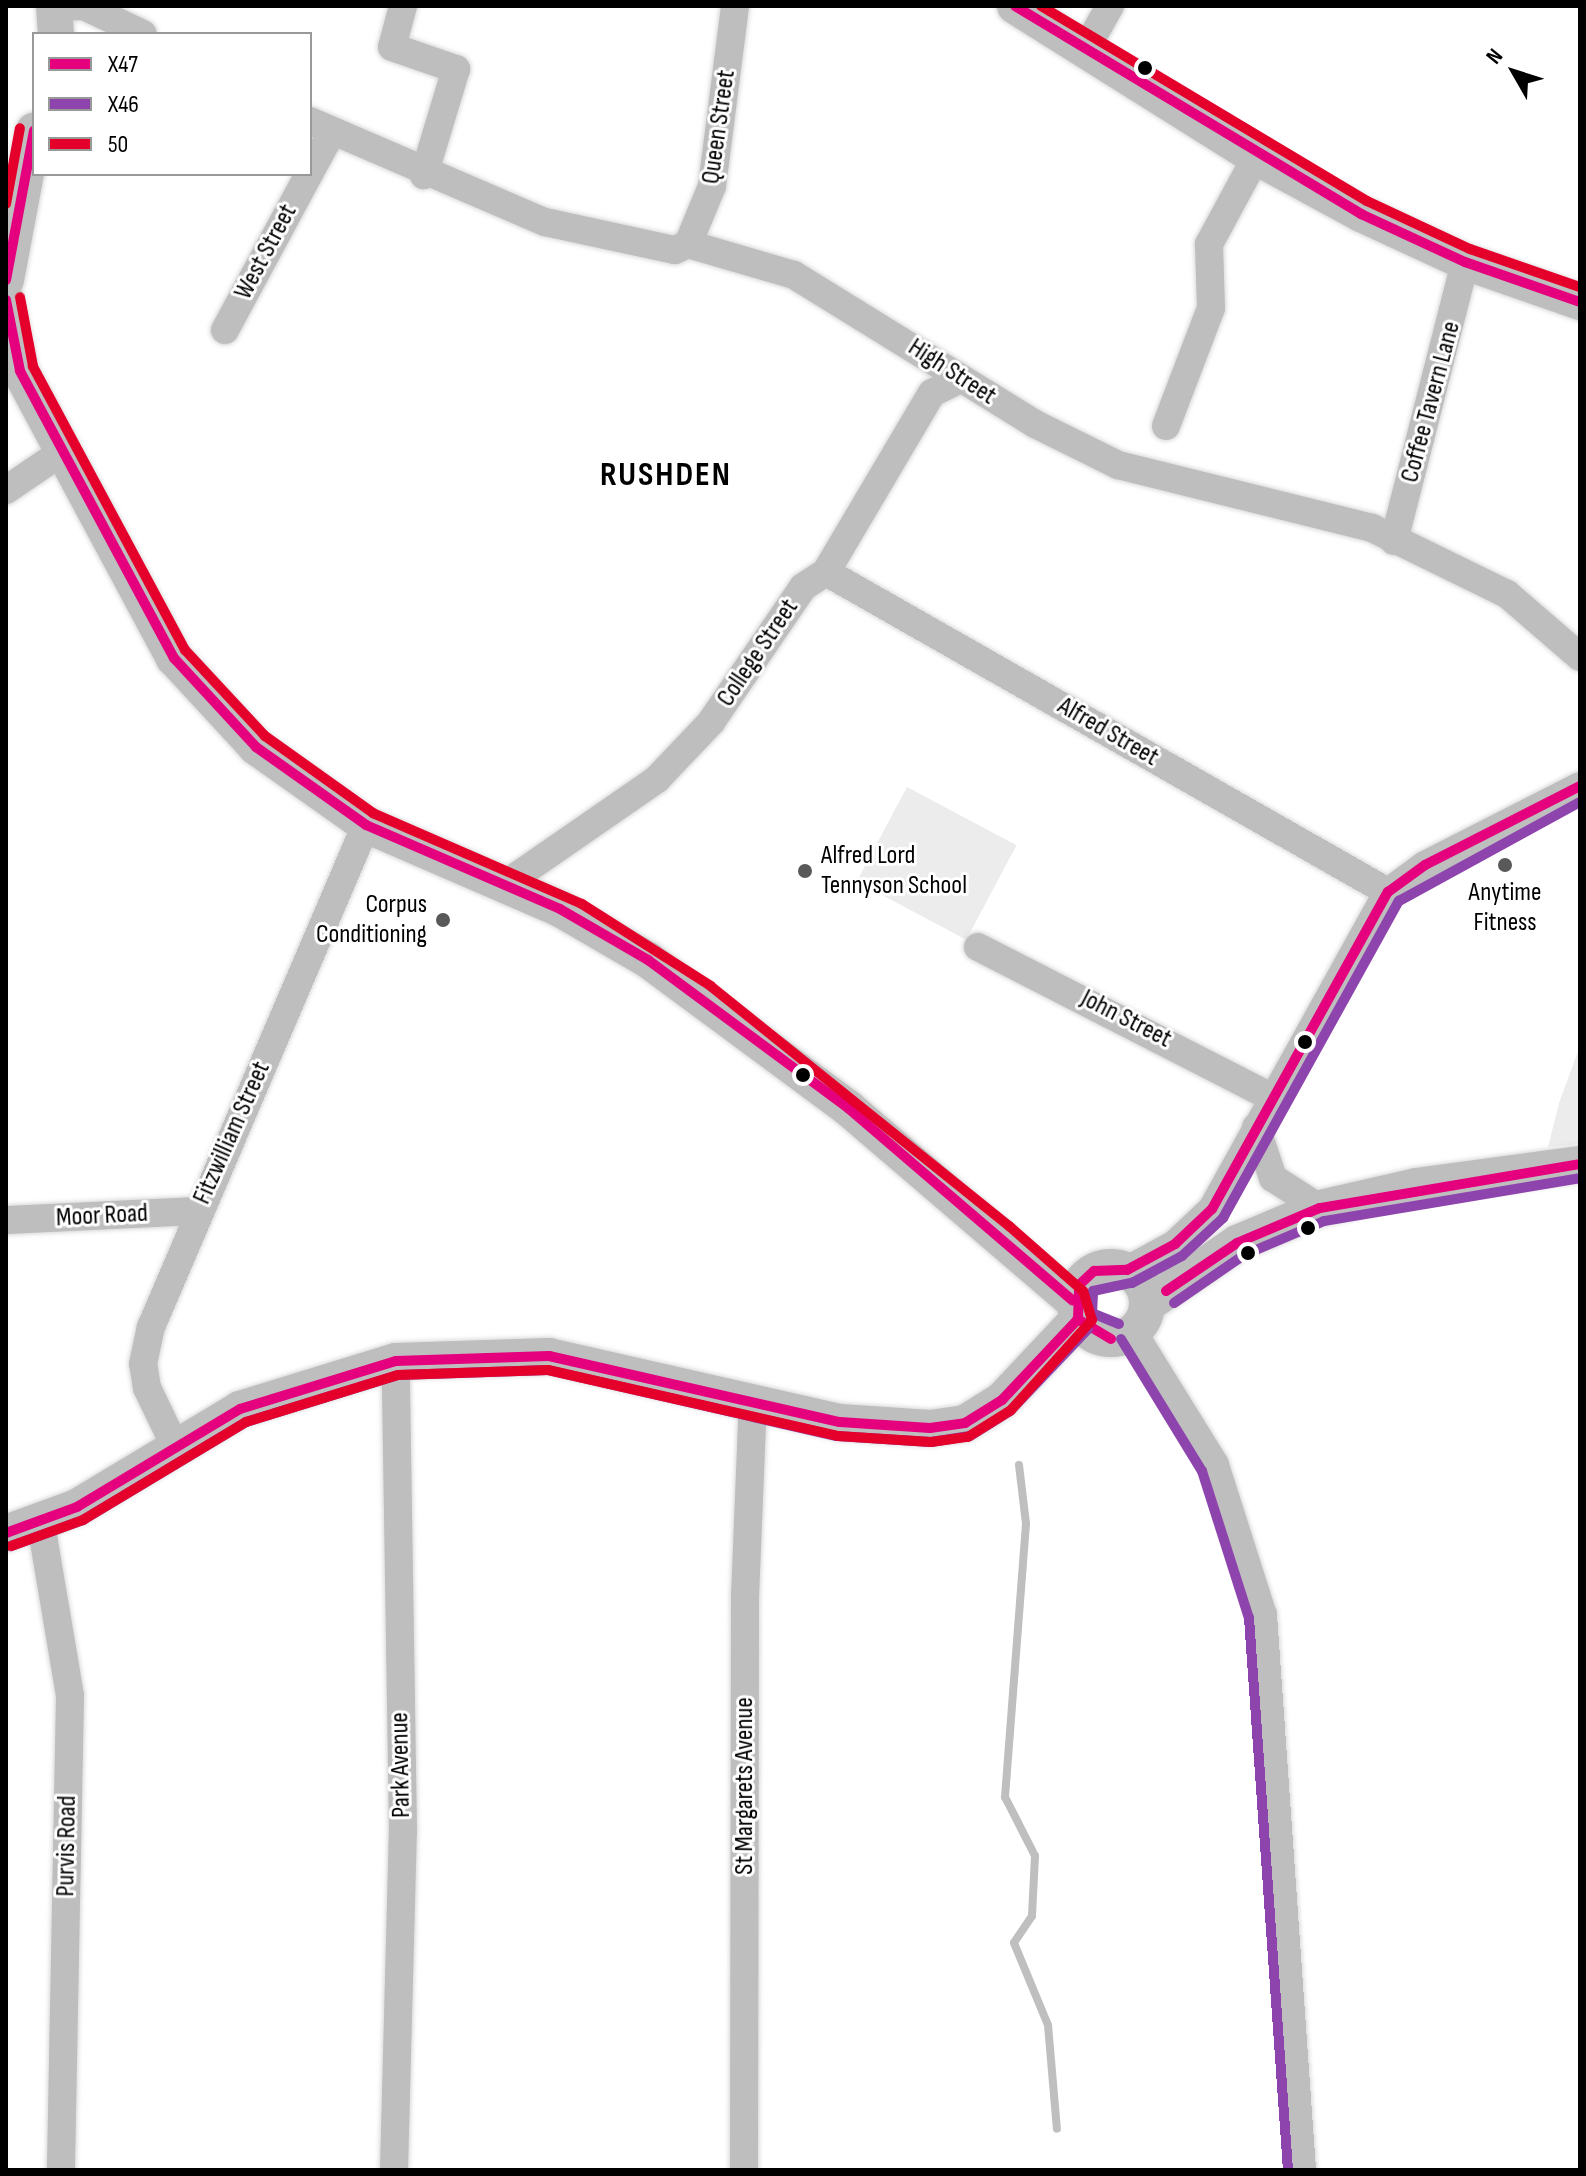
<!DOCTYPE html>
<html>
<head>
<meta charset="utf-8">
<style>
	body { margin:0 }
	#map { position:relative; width:1586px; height:2176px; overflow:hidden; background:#fff; font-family:"Sofia Sans Condensed",sans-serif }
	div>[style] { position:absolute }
	.green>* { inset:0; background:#ececec; transform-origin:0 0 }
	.stream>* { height:8px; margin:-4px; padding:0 4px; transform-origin:4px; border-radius:4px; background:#bfbfbf }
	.roads { filter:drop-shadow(0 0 2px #dbdbdb) drop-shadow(0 0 2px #dbdbdb) }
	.minor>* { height:28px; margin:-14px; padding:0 14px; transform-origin:14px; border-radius:14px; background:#bebebe }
	.major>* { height:36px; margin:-18px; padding:0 18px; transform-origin:18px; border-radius:18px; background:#bebebe }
	.major>.ring { margin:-18px; padding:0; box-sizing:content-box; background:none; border:36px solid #bebebe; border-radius:50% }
	.bus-1>* { height:10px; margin:-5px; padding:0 5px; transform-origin:5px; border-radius:5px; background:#e5007d }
	.bus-2>* { height:10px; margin:-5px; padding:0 5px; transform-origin:5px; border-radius:5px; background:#8e44ad }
	.bus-3>* { height:10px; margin:-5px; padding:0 5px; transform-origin:5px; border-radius:5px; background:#e4002b }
	.dots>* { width:22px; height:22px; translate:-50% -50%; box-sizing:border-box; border:4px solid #fff; border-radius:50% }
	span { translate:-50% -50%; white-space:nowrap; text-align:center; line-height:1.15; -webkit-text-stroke:6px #fff; paint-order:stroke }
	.street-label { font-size:26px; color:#000 }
	.poi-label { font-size:26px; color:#000 }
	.left { translate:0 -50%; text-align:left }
	.right { translate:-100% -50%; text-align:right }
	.district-label { font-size:34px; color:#000; font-weight:700; letter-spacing:2px }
	.frame { position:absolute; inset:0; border:8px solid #000; pointer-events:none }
	.legend { position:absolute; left:32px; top:32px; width:280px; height:144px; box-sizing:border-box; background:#fff; border:2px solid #999; margin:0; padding:10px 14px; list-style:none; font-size:24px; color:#000 }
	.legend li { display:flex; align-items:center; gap:16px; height:40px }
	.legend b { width:40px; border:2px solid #999 }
	.north { position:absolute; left:1474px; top:32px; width:80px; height:80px; -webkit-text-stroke:6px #fff; paint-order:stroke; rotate:309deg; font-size:22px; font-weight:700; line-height:32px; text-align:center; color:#000 }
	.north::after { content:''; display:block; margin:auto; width:28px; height:36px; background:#000; clip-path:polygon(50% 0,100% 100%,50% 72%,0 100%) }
</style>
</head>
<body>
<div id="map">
	<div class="green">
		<div style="left:907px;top:787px;width:124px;height:107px;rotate:28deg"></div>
		<div style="clip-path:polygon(1580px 1046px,1580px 1144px,1548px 1147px,1559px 1103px)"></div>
	</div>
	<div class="stream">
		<div style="left:1019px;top:1465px;width:59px;rotate:83.2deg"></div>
		<div style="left:1026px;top:1524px;width:274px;rotate:94.4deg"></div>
		<div style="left:1005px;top:1797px;width:66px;rotate:63deg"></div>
		<div style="left:1035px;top:1856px;width:60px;rotate:92.9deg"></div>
		<div style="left:1032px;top:1916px;width:32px;rotate:124deg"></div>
		<div style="left:1014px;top:1943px;width:89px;rotate:67.5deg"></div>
		<div style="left:1048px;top:2025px;width:104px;rotate:85.1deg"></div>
	</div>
	<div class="roads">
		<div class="minor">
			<div style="left:403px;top:6px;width:42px;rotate:105deg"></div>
			<div style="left:392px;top:47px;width:68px;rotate:19deg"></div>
			<div style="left:456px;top:69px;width:111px;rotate:106.8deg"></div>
			<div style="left:54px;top:7px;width:30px;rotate:-2deg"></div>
			<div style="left:84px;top:6px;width:65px;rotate:25.4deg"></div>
			<div style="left:1084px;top:52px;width:53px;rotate:-60.5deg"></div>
			<div style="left:310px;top:121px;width:256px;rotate:23.3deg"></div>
			<div style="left:545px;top:222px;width:133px;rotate:12.2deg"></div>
			<div style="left:675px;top:250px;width:14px;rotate:-25deg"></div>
			<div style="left:688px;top:244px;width:110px;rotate:16.3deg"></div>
			<div style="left:794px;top:275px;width:283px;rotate:31.7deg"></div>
			<div style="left:1035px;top:424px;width:93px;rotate:26.3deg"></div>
			<div style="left:1118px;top:465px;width:262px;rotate:13.9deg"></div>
			<div style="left:1372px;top:528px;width:150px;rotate:26.1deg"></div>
			<div style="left:1507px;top:594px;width:96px;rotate:40.8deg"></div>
			<div style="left:310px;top:172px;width:46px;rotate:-61.2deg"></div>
			<div style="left:688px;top:244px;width:63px;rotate:-67.5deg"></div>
			<div style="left:712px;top:186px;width:181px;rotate:-82.7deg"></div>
			<div style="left:225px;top:330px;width:177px;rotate:-61.7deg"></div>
			<div style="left:1166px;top:426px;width:126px;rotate:-69.1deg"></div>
			<div style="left:1211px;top:308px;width:64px;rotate:-91.8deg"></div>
			<div style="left:1209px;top:244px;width:99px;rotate:-61.6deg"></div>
			<div style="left:6px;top:490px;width:68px;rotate:-34.2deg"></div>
			<div style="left:1394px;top:541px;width:288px;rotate:-75.7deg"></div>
			<div style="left:826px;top:572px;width:647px;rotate:29.66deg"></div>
			<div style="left:504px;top:885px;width:186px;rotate:-34.7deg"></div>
			<div style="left:657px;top:779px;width:79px;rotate:-46.5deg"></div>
			<div style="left:711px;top:722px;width:163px;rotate:-55.7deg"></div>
			<div style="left:803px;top:587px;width:27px;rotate:-33deg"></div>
			<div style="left:826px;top:572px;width:208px;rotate:-59.4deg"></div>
			<div style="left:932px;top:393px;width:32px;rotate:-26deg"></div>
			<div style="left:978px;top:947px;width:329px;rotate:27.1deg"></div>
			<div style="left:1256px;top:1127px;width:54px;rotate:71.6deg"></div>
			<div style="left:1273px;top:1178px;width:56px;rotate:32.6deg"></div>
			<div style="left:6px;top:1220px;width:192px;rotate:-2.7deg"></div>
			<div style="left:1127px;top:1270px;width:55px;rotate:-28.4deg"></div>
			<div style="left:1175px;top:1244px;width:51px;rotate:-43.4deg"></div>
			<div style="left:1212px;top:1209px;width:363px;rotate:-61deg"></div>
			<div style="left:1388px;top:892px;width:46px;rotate:-36.1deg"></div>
			<div style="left:1425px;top:865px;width:174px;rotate:-27deg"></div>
			<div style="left:1133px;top:1332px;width:156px;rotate:58.3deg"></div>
			<div style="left:1215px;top:1465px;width:157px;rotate:72.3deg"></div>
			<div style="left:1263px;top:1615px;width:556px;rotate:85.98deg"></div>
			<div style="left:174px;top:1444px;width:62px;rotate:-115.7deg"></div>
			<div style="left:147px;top:1388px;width:24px;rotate:-99deg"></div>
			<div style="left:143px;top:1364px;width:38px;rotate:-78deg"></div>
			<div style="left:151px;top:1327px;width:546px;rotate:-66.82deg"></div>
			<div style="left:41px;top:1524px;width:174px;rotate:80.4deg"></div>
			<div style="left:70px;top:1696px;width:474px;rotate:91.1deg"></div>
			<div style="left:394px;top:2170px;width:339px;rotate:-88.5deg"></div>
			<div style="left:403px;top:1831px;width:470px;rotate:-90.9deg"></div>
			<div style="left:744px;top:2170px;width:573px;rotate:-89.9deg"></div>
			<div style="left:745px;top:1597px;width:195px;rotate:-87.7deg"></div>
		</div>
		<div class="major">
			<div style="left:54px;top:6px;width:28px;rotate:86deg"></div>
			<div style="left:1015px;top:6px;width:284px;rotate:32.1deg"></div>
			<div style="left:1256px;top:157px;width:119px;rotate:28.5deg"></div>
			<div style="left:1361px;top:214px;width:115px;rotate:24.8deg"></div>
			<div style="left:1465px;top:262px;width:122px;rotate:19.2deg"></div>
			<div style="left:6px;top:280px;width:152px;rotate:-79.4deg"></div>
			<div style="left:6px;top:300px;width:72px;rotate:78.8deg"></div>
			<div style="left:20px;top:371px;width:326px;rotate:61.8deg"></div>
			<div style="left:174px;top:658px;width:121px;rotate:47.3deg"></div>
			<div style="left:256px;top:747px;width:135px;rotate:35.3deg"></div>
			<div style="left:366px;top:825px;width:211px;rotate:23.4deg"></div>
			<div style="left:560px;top:909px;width:102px;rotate:30.1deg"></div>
			<div style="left:648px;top:960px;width:249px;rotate:36.5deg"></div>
			<div style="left:848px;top:1108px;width:296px;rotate:40.6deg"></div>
			<div class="ring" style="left:1075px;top:1267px;width:36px;height:36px"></div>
			<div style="left:1148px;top:1304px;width:108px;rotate:-34.4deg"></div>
			<div style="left:1237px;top:1243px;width:90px;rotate:-22.9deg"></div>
			<div style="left:1320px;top:1208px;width:99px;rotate:-12.8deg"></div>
			<div style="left:1417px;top:1186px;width:164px;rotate:-7.7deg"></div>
			<div style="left:6px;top:1533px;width:76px;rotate:-20.1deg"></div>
			<div style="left:77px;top:1507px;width:190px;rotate:-31deg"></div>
			<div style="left:240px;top:1409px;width:163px;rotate:-17.1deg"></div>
			<div style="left:396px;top:1361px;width:153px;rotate:-1.9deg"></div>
			<div style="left:549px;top:1356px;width:298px;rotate:12.8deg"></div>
			<div style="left:840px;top:1422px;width:90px;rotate:3.8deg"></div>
			<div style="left:930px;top:1428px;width:35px;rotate:-8deg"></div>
			<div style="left:965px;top:1423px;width:44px;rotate:-31.9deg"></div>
			<div style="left:1002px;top:1400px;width:111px;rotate:-46.8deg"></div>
		</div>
	</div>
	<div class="bus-1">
		<div style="left:1015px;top:6px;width:404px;rotate:31deg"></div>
		<div style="left:1361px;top:214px;width:115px;rotate:24.8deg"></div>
		<div style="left:1465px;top:262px;width:122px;rotate:19.2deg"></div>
		<div style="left:6px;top:280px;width:152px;rotate:-79.4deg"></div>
		<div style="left:6px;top:300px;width:72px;rotate:78.8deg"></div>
		<div style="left:20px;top:371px;width:326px;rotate:61.8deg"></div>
		<div style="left:174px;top:658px;width:121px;rotate:47.3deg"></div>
		<div style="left:256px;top:747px;width:135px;rotate:35.3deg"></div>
		<div style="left:366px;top:825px;width:211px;rotate:23.4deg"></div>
		<div style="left:560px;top:909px;width:102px;rotate:30.1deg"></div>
		<div style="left:648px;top:960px;width:249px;rotate:36.5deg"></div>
		<div style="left:848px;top:1108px;width:296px;rotate:40.6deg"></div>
		<div style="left:1166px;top:1291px;width:86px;rotate:-34.1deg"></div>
		<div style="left:1237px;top:1243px;width:90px;rotate:-22.9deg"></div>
		<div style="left:1320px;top:1208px;width:264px;rotate:-9.6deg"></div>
		<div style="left:1111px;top:1339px;width:39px;rotate:-149deg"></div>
		<div style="left:1078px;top:1319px;width:34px;rotate:-88deg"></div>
		<div style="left:1079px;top:1285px;width:21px;rotate:-43deg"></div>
		<div style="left:1094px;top:1271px;width:33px;rotate:-2deg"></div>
		<div style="left:1127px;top:1270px;width:55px;rotate:-28.4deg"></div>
		<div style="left:1175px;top:1244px;width:51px;rotate:-43.4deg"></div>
		<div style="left:1212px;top:1209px;width:363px;rotate:-61deg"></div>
		<div style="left:1388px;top:892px;width:46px;rotate:-36.1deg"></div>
		<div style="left:1425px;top:865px;width:174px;rotate:-27deg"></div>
		<div style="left:6px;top:1533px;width:76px;rotate:-20.1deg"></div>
		<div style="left:77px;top:1507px;width:190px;rotate:-31deg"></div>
		<div style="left:240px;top:1409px;width:163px;rotate:-17.1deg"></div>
		<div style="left:396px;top:1361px;width:153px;rotate:-1.9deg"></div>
		<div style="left:549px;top:1356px;width:298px;rotate:12.8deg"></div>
		<div style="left:840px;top:1422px;width:90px;rotate:3.8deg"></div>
		<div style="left:930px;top:1428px;width:35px;rotate:-8deg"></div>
		<div style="left:965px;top:1423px;width:44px;rotate:-31.9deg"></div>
		<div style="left:1002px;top:1400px;width:111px;rotate:-46.8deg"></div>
	</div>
	<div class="bus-2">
		<div style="left:1174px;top:1303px;width:85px;rotate:-34.4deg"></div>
		<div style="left:1244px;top:1255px;width:87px;rotate:-23deg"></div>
		<div style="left:1324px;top:1221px;width:260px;rotate:-9.5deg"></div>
		<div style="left:1119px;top:1324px;width:29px;rotate:-158deg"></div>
		<div style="left:1092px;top:1313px;width:22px;rotate:-87deg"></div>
		<div style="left:1093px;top:1291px;width:40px;rotate:-12deg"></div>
		<div style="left:1132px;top:1283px;width:57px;rotate:-28.4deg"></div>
		<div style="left:1182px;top:1256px;width:56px;rotate:-42.8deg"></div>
		<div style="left:1223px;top:1218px;width:363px;rotate:-61deg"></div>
		<div style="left:1399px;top:901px;width:206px;rotate:-28.7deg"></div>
		<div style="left:1121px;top:1339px;width:155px;rotate:58.5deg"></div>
		<div style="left:1202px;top:1471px;width:154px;rotate:72.3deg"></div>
		<div style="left:1249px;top:1618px;width:553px;rotate:85.96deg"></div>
		<div style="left:11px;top:1546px;width:77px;rotate:-19.9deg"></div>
		<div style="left:83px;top:1520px;width:190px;rotate:-31deg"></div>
		<div style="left:246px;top:1422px;width:159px;rotate:-17.2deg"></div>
		<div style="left:398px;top:1375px;width:150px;rotate:-1.9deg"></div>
		<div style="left:548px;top:1370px;width:296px;rotate:12.9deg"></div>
		<div style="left:837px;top:1436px;width:94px;rotate:3.7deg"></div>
		<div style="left:931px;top:1442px;width:39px;rotate:-9deg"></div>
		<div style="left:970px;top:1436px;width:47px;rotate:-32deg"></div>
		<div style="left:1010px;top:1411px;width:113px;rotate:-46.4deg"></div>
	</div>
	<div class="bus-3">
		<div style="left:1041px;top:6px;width:380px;rotate:30.9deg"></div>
		<div style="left:1367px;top:201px;width:114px;rotate:25deg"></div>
		<div style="left:1470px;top:249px;width:116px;rotate:19.1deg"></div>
		<div style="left:6px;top:204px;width:77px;rotate:-79.6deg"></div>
		<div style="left:11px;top:1546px;width:77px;rotate:-19.9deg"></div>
		<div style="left:83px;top:1520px;width:190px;rotate:-31deg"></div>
		<div style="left:246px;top:1422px;width:159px;rotate:-17.2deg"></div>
		<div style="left:398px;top:1375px;width:150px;rotate:-1.9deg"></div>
		<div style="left:548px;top:1370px;width:297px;rotate:12.8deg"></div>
		<div style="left:838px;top:1436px;width:93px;rotate:3.7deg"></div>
		<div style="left:931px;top:1442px;width:37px;rotate:-8deg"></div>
		<div style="left:968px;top:1437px;width:51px;rotate:-32.1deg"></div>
		<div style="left:1011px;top:1410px;width:121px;rotate:-48deg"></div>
		<div style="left:1092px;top:1320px;width:30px;rotate:-107deg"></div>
		<div style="left:1083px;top:1291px;width:98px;rotate:-138.7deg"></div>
		<div style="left:1009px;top:1226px;width:383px;rotate:-141.2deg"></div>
		<div style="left:711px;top:986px;width:153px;rotate:-147.6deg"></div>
		<div style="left:582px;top:904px;width:228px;rotate:-156.5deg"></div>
		<div style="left:373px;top:813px;width:133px;rotate:-144.5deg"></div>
		<div style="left:265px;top:736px;width:117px;rotate:-132.9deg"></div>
		<div style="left:185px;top:650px;width:322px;rotate:-118.2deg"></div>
		<div style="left:33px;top:366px;width:70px;rotate:-100.7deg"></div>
	</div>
	<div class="dots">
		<div style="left:1145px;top:68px;background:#000"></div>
		<div style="left:1505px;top:865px;background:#595959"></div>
		<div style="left:805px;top:871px;background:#595959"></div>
		<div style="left:443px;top:920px;background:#595959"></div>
		<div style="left:1305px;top:1042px;background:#000"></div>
		<div style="left:803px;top:1075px;background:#000"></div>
		<div style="left:1308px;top:1228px;background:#000"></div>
		<div style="left:1248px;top:1253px;background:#000"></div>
	</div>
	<div class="street-label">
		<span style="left:719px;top:127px;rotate:-82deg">Queen Street</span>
		<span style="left:266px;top:252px;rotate:-62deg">West Street</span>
		<span style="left:952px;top:372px;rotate:33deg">High Street</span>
		<span style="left:1431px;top:402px;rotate:-75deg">Coffee Tavern Lane</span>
		<span style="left:758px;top:653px;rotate:-56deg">College Street</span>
		<span style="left:1108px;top:732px;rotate:30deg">Alfred Street</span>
		<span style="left:1126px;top:1019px;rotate:27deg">John Street</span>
		<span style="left:232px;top:1133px;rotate:-66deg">Fitzwilliam Street</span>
		<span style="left:102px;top:1216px;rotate:-3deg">Moor Road</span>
		<span style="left:401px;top:1765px;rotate:-91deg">Park Avenue</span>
		<span style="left:745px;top:1786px;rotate:-90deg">St Margarets Avenue</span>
		<span style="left:67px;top:1846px;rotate:-89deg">Purvis Road</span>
	</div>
	<div class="poi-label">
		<span class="left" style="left:821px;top:871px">Alfred Lord<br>Tennyson School</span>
		<span style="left:1505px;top:908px">Anytime<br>Fitness</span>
		<span class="right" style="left:427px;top:920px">Corpus<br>Conditioning</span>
	</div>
	<div class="district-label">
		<span style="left:666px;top:475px">RUSHDEN</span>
	</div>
	<div class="frame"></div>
	<ul class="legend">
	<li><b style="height:10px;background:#e5007d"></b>X47</li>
	<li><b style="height:10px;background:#8e44ad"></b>X46</li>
	<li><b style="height:10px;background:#e4002b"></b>50</li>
	</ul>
	<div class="north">N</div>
</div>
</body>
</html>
